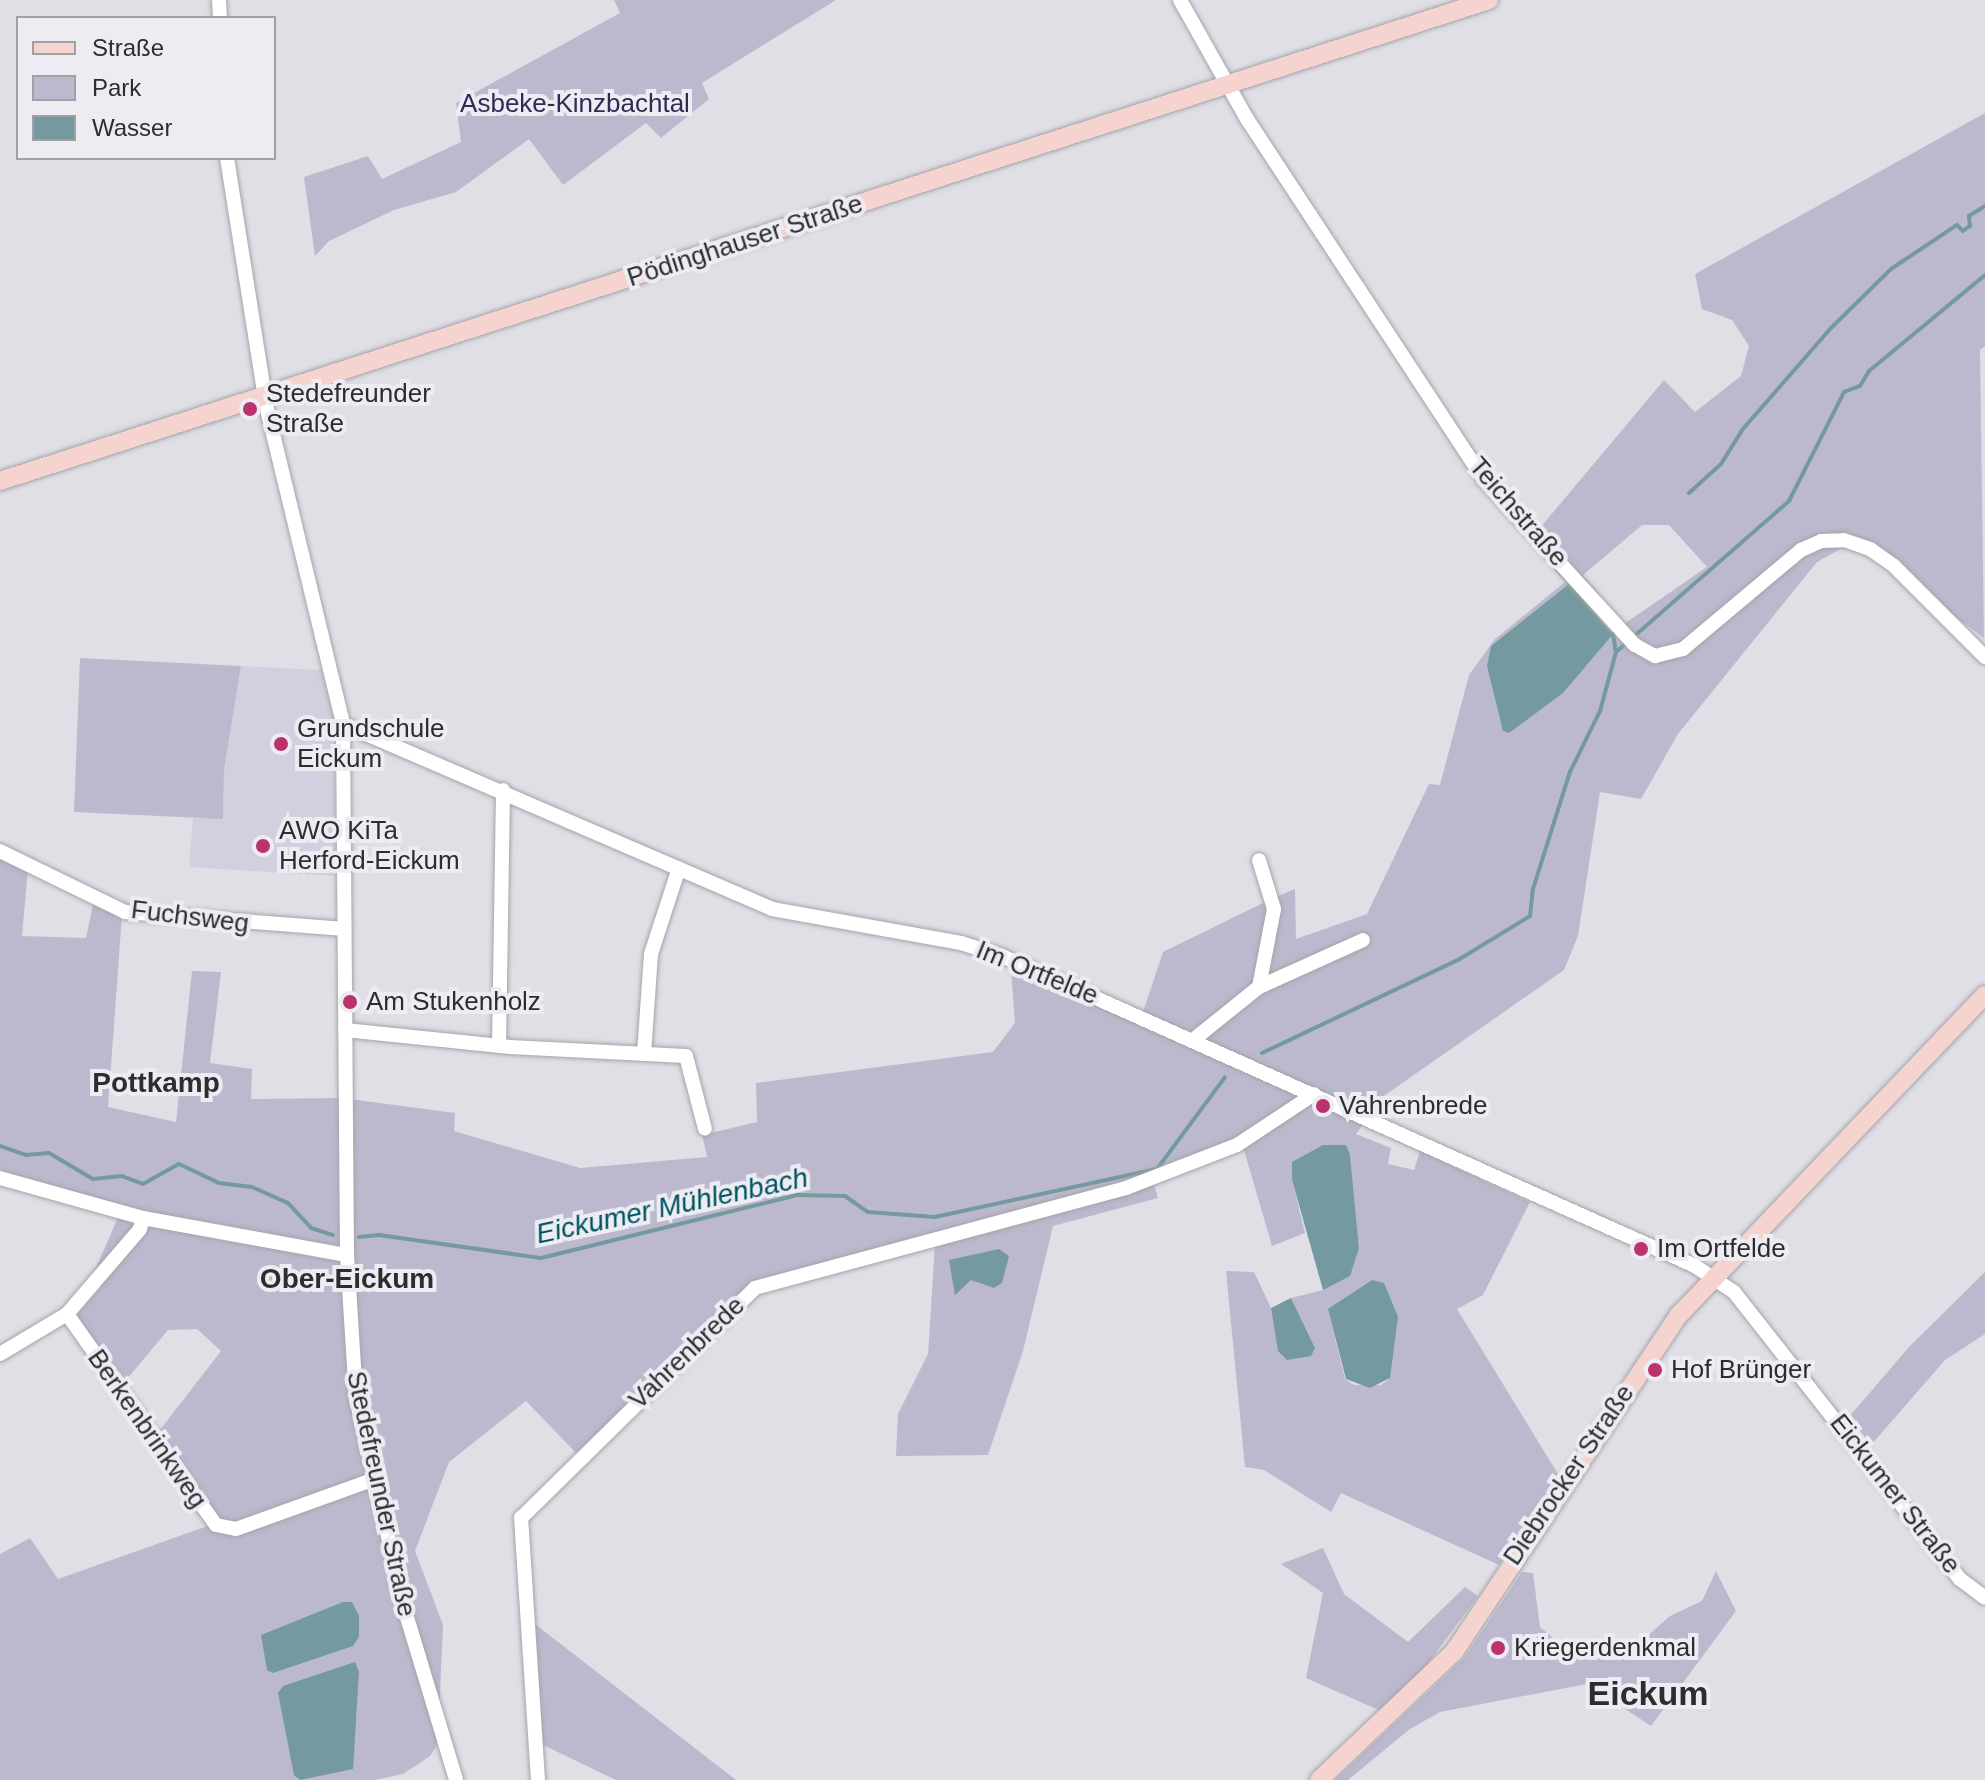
<!DOCTYPE html>
<html>
<head>
<meta charset="utf-8">
<style>
	body { margin:0 }
	#map { position:relative; width:1985px; height:1780px; overflow:hidden; background:#e0dfe6; font-family:Arial,sans-serif }
	div>[style] { position:absolute }
	.built>* { inset:0; background:#d2d0de }
	.green>* { inset:0; background:#bcb9ce }
	.water>* { inset:0; background:#74999f }
	.stream>* { height:4px; margin:-2px; padding:0 2px; transform-origin:2px; border-radius:2px; background:#74999f }
	.roads { filter:drop-shadow(0 0 2px #a5a4ab) drop-shadow(0 0 2px #a5a4ab) }
	.street>* { height:14px; margin:-7px; padding:0 7px; transform-origin:7px; border-radius:7px; background:#fff }
	.secondary>* { height:18px; margin:-9px; padding:0 9px; transform-origin:9px; border-radius:9px; background:#f5d4cf }
	.dots>* { width:22px; height:22px; translate:-50% -50%; box-sizing:border-box; border:4px solid #edecf3; border-radius:50% }
	span { translate:-50% -50%; white-space:nowrap; text-align:center; line-height:1.15; -webkit-text-stroke:8px #edecf3; paint-order:stroke }
	.park-label { font-size:26px; color:#332952 }
	.street-label { font-size:26px; color:#2d2d30 }
	.poi-label { font-size:26px; color:#2d2d30 }
	.left { translate:0 -50%; text-align:left }
	.neighbourhood-label { font-size:28px; color:#2d2d30; font-weight:700 }
	.water-label { font-size:28px; color:#005460; font-style:italic }
	.district-label { font-size:34px; color:#2d2d30; font-weight:700 }
	.legend { position:absolute; left:16px; top:16px; width:260px; height:144px; box-sizing:border-box; background:#edecf3; border:2px solid #a0a0a5; margin:0; padding:10px 14px; list-style:none; font-size:24px; color:#2d2d30 }
	.legend li { display:flex; align-items:center; gap:16px; height:40px }
	.legend b { width:40px; border:2px solid #a0a0a5 }
</style>
</head>
<body>
<div id="map">
	<div class="built">
		<div style="clip-path:polygon(241px 666px,321px 670px,334px 718px,335px 876px,189px 867px,193px 818px,223px 818px,224px 770px)"></div>
	</div>
	<div class="green">
		<div style="clip-path:polygon(614px 0,836px 0,702px 83px,709px 99px,661px 138px,646px 123px,563px 185px,529px 139px,456px 192px,394px 210px,329px 241px,315px 256px,304px 177px,368px 156px,382px 179px,461px 142px,456px 103px,620px 13px)"></div>
		<div style="clip-path:polygon(evenodd,1985px 113px,1985px 346px,1980px 350px,1984px 638px,1869px 553px,1842px 548px,1817px 562px,1678px 734px,1641px 799px,1600px 792px,1578px 936px,1564px 970px,1368px 1107px,1372px 1112px,1356px 1134px,1391px 1148px,1388px 1164px,1414px 1170px,1420px 1151px,1530px 1202px,1483px 1295px,1457px 1309px,1558px 1474px,1499px 1565px,1341px 1493px,1331px 1512px,1264px 1470px,1245px 1467px,1226px 1271px,1254px 1272px,1271px 1308px,1279px 1352px,1315px 1348px,1291px 1298px,1323px 1290px,1359px 1248px,1350px 1156px,1292px 1180px,1305px 1233px,1272px 1246px,1244px 1150px,1153px 1182px,1158px 1198px,1053px 1226px,1023px 1351px,988px 1455px,896px 1456px,898px 1414px,928px 1354px,935px 1243px,756px 1295px,727px 1327px,717px 1326px,579px 1456px,526px 1401px,449px 1462px,415px 1551px,443px 1625px,439px 1716px,437px 1745px,430px 1756px,403px 1774px,374px 1780px,0 1780px,0 1554px,30px 1538px,58px 1579px,216px 1523px,156px 1435px,221px 1351px,197px 1329px,168px 1330px,121px 1386px,75px 1317px,101px 1287px,92px 1277px,123px 1206px,0 1170px,0 858px,28px 868px,22px 936px,86px 938px,94px 899px,122px 915px,108px 1107px,176px 1122px,192px 971px,221px 972px,210px 1063px,252px 1069px,251px 1099px,342px 1098px,455px 1113px,454px 1131px,580px 1168px,707px 1157px,702px 1135px,757px 1122px,756px 1083px,993px 1052px,1015px 1023px,1011px 970px,1139px 1024px,1163px 952px,1269px 900px,1295px 889px,1296px 939px,1367px 914px,1429px 784px,1440px 785px,1469px 675px,1494px 640px,1565px 582px,1529px 541px,1664px 380px,1695px 412px,1741px 376px,1749px 346px,1732px 320px,1702px 309px,1695px 274px,1985px 113px,1642px 525px,1669px 525px,1707px 567px,1624px 624px,1583px 575px,1642px 525px,1985px 113px,1328px 1309px,1390px 1378px,1381px 1385px,1354px 1385px,1345px 1379px,1328px 1309px)"></div>
		<div style="clip-path:polygon(80px 658px,241px 666px,224px 770px,223px 819px,74px 812px)"></div>
		<div style="clip-path:polygon(1985px 1272px,1985px 1334px,1945px 1360px,1871px 1445px,1849px 1417px,1909px 1347px)"></div>
		<div style="clip-path:polygon(1323px 1548px,1344px 1594px,1408px 1642px,1465px 1587px,1478px 1596px,1426px 1666px,1381px 1711px,1306px 1678px,1323px 1593px,1281px 1564px)"></div>
		<div style="clip-path:polygon(1716px 1571px,1736px 1611px,1651px 1726px,1587px 1684px,1440px 1712px,1410px 1729px,1348px 1780px,1335px 1780px,1464px 1658px,1522px 1572px,1533px 1573px,1540px 1627px,1573px 1655px,1636px 1646px,1670px 1616px,1702px 1601px)"></div>
		<div style="clip-path:polygon(535px 1624px,736px 1780px,616px 1780px,543px 1745px)"></div>
	</div>
	<div class="water">
		<div style="clip-path:polygon(1569px 584px,1613px 634px,1563px 693px,1509px 733px,1503px 731px,1487px 666px,1491px 646px)"></div>
		<div style="clip-path:polygon(1323px 1145px,1346px 1145px,1350px 1155px,1359px 1248px,1350px 1276px,1323px 1290px,1292px 1180px,1292px 1162px)"></div>
		<div style="clip-path:polygon(999px 1249px,1009px 1256px,1002px 1283px,994px 1288px,971px 1280px,955px 1295px,949px 1260px)"></div>
		<div style="clip-path:polygon(1372px 1280px,1384px 1283px,1398px 1317px,1390px 1378px,1370px 1388px,1346px 1379px,1328px 1309px)"></div>
		<div style="clip-path:polygon(1291px 1298px,1315px 1348px,1311px 1356px,1287px 1360px,1278px 1351px,1271px 1308px)"></div>
		<div style="clip-path:polygon(343px 1602px,352px 1602px,359px 1616px,359px 1637px,353px 1646px,273px 1673px,267px 1670px,261px 1635px)"></div>
		<div style="clip-path:polygon(355px 1662px,359px 1672px,353px 1769px,300px 1780px,294px 1775px,278px 1693px,283px 1686px)"></div>
	</div>
	<div class="stream">
		<div style="left:1689px;top:493px;width:43px;rotate:-42.2deg"></div>
		<div style="left:1721px;top:464px;width:40px;rotate:-58deg"></div>
		<div style="left:1742px;top:430px;width:135px;rotate:-48.9deg"></div>
		<div style="left:1831px;top:328px;width:84px;rotate:-44.5deg"></div>
		<div style="left:1891px;top:269px;width:79px;rotate:-33.7deg"></div>
		<div style="left:1957px;top:225px;width:8px;rotate:45deg"></div>
		<div style="left:1963px;top:231px;width:9px;rotate:-36deg"></div>
		<div style="left:1970px;top:226px;width:10px;rotate:-96deg"></div>
		<div style="left:1969px;top:216px;width:19px;rotate:-32deg"></div>
		<div style="left:1613px;top:634px;width:18px;rotate:81deg"></div>
		<div style="left:1262px;top:1053px;width:217px;rotate:-25.4deg"></div>
		<div style="left:1458px;top:960px;width:84px;rotate:-31.4deg"></div>
		<div style="left:1530px;top:916px;width:27px;rotate:-84deg"></div>
		<div style="left:1533px;top:889px;width:123px;rotate:-72.5deg"></div>
		<div style="left:1570px;top:772px;width:68px;rotate:-63.8deg"></div>
		<div style="left:1600px;top:711px;width:61px;rotate:-74.8deg"></div>
		<div style="left:1616px;top:652px;width:230px;rotate:-41.1deg"></div>
		<div style="left:1789px;top:501px;width:122px;rotate:-63.2deg"></div>
		<div style="left:1844px;top:392px;width:17px;rotate:-21deg"></div>
		<div style="left:1860px;top:386px;width:17px;rotate:-59deg"></div>
		<div style="left:1869px;top:371px;width:151px;rotate:-39.6deg"></div>
		<div style="left:0;top:1146px;width:28px;rotate:19deg"></div>
		<div style="left:26px;top:1155px;width:23px;rotate:-5deg"></div>
		<div style="left:49px;top:1153px;width:51px;rotate:30.6deg"></div>
		<div style="left:93px;top:1179px;width:29px;rotate:-6deg"></div>
		<div style="left:122px;top:1176px;width:22px;rotate:21deg"></div>
		<div style="left:143px;top:1184px;width:41px;rotate:-29.1deg"></div>
		<div style="left:179px;top:1164px;width:44px;rotate:25.4deg"></div>
		<div style="left:219px;top:1183px;width:33px;rotate:7deg"></div>
		<div style="left:252px;top:1187px;width:39px;rotate:24deg"></div>
		<div style="left:288px;top:1203px;width:34px;rotate:47deg"></div>
		<div style="left:311px;top:1228px;width:23px;rotate:18deg"></div>
		<div style="left:359px;top:1237px;width:20px;rotate:-6deg"></div>
		<div style="left:379px;top:1235px;width:164px;rotate:8.1deg"></div>
		<div style="left:541px;top:1258px;width:264px;rotate:-13.8deg"></div>
		<div style="left:797px;top:1195px;width:48px;rotate:1.2deg"></div>
		<div style="left:845px;top:1196px;width:28px;rotate:35deg"></div>
		<div style="left:868px;top:1212px;width:67px;rotate:4.3deg"></div>
		<div style="left:935px;top:1217px;width:227px;rotate:-12.2deg"></div>
		<div style="left:1157px;top:1169px;width:114px;rotate:-53.5deg"></div>
	</div>
	<div class="roads">
		<div class="street">
			<div style="left:219px;top:0;width:18px;rotate:87deg"></div>
			<div style="left:1180px;top:0;width:137px;rotate:60.6deg"></div>
			<div style="left:1247px;top:119px;width:433px;rotate:56.7deg"></div>
			<div style="left:1485px;top:481px;width:222px;rotate:47.6deg"></div>
			<div style="left:1635px;top:645px;width:23px;rotate:29deg"></div>
			<div style="left:1655px;top:656px;width:29px;rotate:-14deg"></div>
			<div style="left:1683px;top:649px;width:154px;rotate:-40deg"></div>
			<div style="left:1801px;top:550px;width:22px;rotate:-24deg"></div>
			<div style="left:1821px;top:541px;width:23px;rotate:-2deg"></div>
			<div style="left:1844px;top:540px;width:28px;rotate:19deg"></div>
			<div style="left:1870px;top:549px;width:29px;rotate:35deg"></div>
			<div style="left:1894px;top:566px;width:129px;rotate:45deg"></div>
			<div style="left:227px;top:158px;width:250px;rotate:81deg"></div>
			<div style="left:266px;top:405px;width:328px;rotate:76.4deg"></div>
			<div style="left:343px;top:724px;width:531px;rotate:89.57deg"></div>
			<div style="left:347px;top:1255px;width:143px;rotate:86.4deg"></div>
			<div style="left:356px;top:1398px;width:222px;rotate:77deg"></div>
			<div style="left:406px;top:1614px;width:173px;rotate:73.2deg"></div>
			<div style="left:343px;top:724px;width:467px;rotate:23.3deg"></div>
			<div style="left:772px;top:909px;width:192px;rotate:10.2deg"></div>
			<div style="left:961px;top:943px;width:43px;rotate:17.6deg"></div>
			<div style="left:1002px;top:956px;width:759px;rotate:24.1deg"></div>
			<div style="left:1695px;top:1266px;width:47px;rotate:33.7deg"></div>
			<div style="left:1734px;top:1292px;width:365px;rotate:51.8deg"></div>
			<div style="left:1960px;top:1579px;width:31px;rotate:37deg"></div>
			<div style="left:0;top:851px;width:139px;rotate:26deg"></div>
			<div style="left:125px;top:912px;width:220px;rotate:4.4deg"></div>
			<div style="left:1259px;top:987px;width:79px;rotate:-79.1deg"></div>
			<div style="left:1274px;top:909px;width:51px;rotate:-107deg"></div>
			<div style="left:345px;top:1030px;width:166px;rotate:5.9deg"></div>
			<div style="left:510px;top:1047px;width:176px;rotate:2.9deg"></div>
			<div style="left:686px;top:1056px;width:75px;rotate:75.4deg"></div>
			<div style="left:1193px;top:1040px;width:85px;rotate:-38.8deg"></div>
			<div style="left:1259px;top:987px;width:114px;rotate:-24.3deg"></div>
			<div style="left:499px;top:1046px;width:256px;rotate:-89.1deg"></div>
			<div style="left:644px;top:1054px;width:100px;rotate:-86deg"></div>
			<div style="left:651px;top:954px;width:90px;rotate:-72deg"></div>
			<div style="left:0;top:1178px;width:148px;rotate:15.6deg"></div>
			<div style="left:143px;top:1218px;width:207px;rotate:10.3deg"></div>
			<div style="left:67px;top:1314px;width:258px;rotate:54.8deg"></div>
			<div style="left:216px;top:1525px;width:20px;rotate:11deg"></div>
			<div style="left:236px;top:1529px;width:145px;rotate:-19.8deg"></div>
			<div style="left:0;top:1354px;width:78px;rotate:-30.8deg"></div>
			<div style="left:67px;top:1314px;width:112px;rotate:-49.3deg"></div>
			<div style="left:140px;top:1229px;width:11px;rotate:-75deg"></div>
			<div style="left:538px;top:1780px;width:263px;rotate:-93.7deg"></div>
			<div style="left:521px;top:1518px;width:328px;rotate:-44.5deg"></div>
			<div style="left:755px;top:1288px;width:384px;rotate:-15.1deg"></div>
			<div style="left:1126px;top:1188px;width:119px;rotate:-21.2deg"></div>
			<div style="left:1237px;top:1145px;width:92px;rotate:-33.5deg"></div>
		</div>
		<div class="secondary">
			<div style="left:0;top:481px;width:1565px;rotate:-17.9deg"></div>
			<div style="left:1319px;top:1780px;width:186px;rotate:-43.5deg"></div>
			<div style="left:1454px;top:1652px;width:405px;rotate:-56.3deg"></div>
			<div style="left:1679px;top:1315px;width:443px;rotate:-46.3deg"></div>
		</div>
	</div>
	<div class="dots">
		<div style="left:250px;top:409px;background:#bc326d"></div>
		<div style="left:281px;top:744px;background:#bc326d"></div>
		<div style="left:263px;top:846px;background:#bc326d"></div>
		<div style="left:350px;top:1002px;background:#bc326d"></div>
		<div style="left:1323px;top:1106px;background:#bc326d"></div>
		<div style="left:1641px;top:1249px;background:#bc326d"></div>
		<div style="left:1655px;top:1370px;background:#bc326d"></div>
		<div style="left:1498px;top:1648px;background:#bc326d"></div>
	</div>
	<div class="park-label">
		<span style="left:575px;top:104px">Asbeke-Kinzbachtal</span>
	</div>
	<div class="street-label">
		<span style="left:745px;top:241px;rotate:-18deg">Pödinghauser Straße</span>
		<span style="left:1518px;top:512px;rotate:49deg">Teichstraße</span>
		<span style="left:190px;top:917px;rotate:7deg">Fuchsweg</span>
		<span style="left:1037px;top:973px;rotate:22deg">Im Ortfelde</span>
		<span style="left:687px;top:1353px;rotate:-44deg">Vahrenbrede</span>
		<span style="left:147px;top:1429px;rotate:55deg">Berkenbrinkweg</span>
		<span style="left:1569px;top:1475px;rotate:-56deg">Diebrocker Straße</span>
		<span style="left:381px;top:1494px;rotate:78deg">Stedefreunder Straße</span>
		<span style="left:1895px;top:1494px;rotate:52deg">Eickumer Straße</span>
	</div>
	<div class="poi-label">
		<span class="left" style="left:266px;top:409px">Stedefreunder<br>Straße</span>
		<span class="left" style="left:297px;top:744px">Grundschule<br>Eickum</span>
		<span class="left" style="left:279px;top:846px">AWO KiTa<br>Herford-Eickum</span>
		<span class="left" style="left:366px;top:1002px">Am Stukenholz</span>
		<span class="left" style="left:1339px;top:1106px">Vahrenbrede</span>
		<span class="left" style="left:1657px;top:1249px">Im Ortfelde</span>
		<span class="left" style="left:1671px;top:1370px">Hof Brünger</span>
		<span class="left" style="left:1514px;top:1648px">Kriegerdenkmal</span>
	</div>
	<div class="neighbourhood-label">
		<span style="left:156px;top:1083px">Pottkamp</span>
		<span style="left:347px;top:1279px">Ober-Eickum</span>
	</div>
	<div class="water-label">
		<span style="left:672px;top:1206px;rotate:-12deg">Eickumer Mühlenbach</span>
	</div>
	<div class="district-label">
		<span style="left:1648px;top:1694px">Eickum</span>
	</div>
	<ul class="legend">
	<li><b style="height:10px;background:#f5d4cf"></b>Straße</li>
	<li><b style="height:22px;background:#bcb9ce"></b>Park</li>
	<li><b style="height:22px;background:#74999f"></b>Wasser</li>
	</ul>
</div>
</body>
</html>
